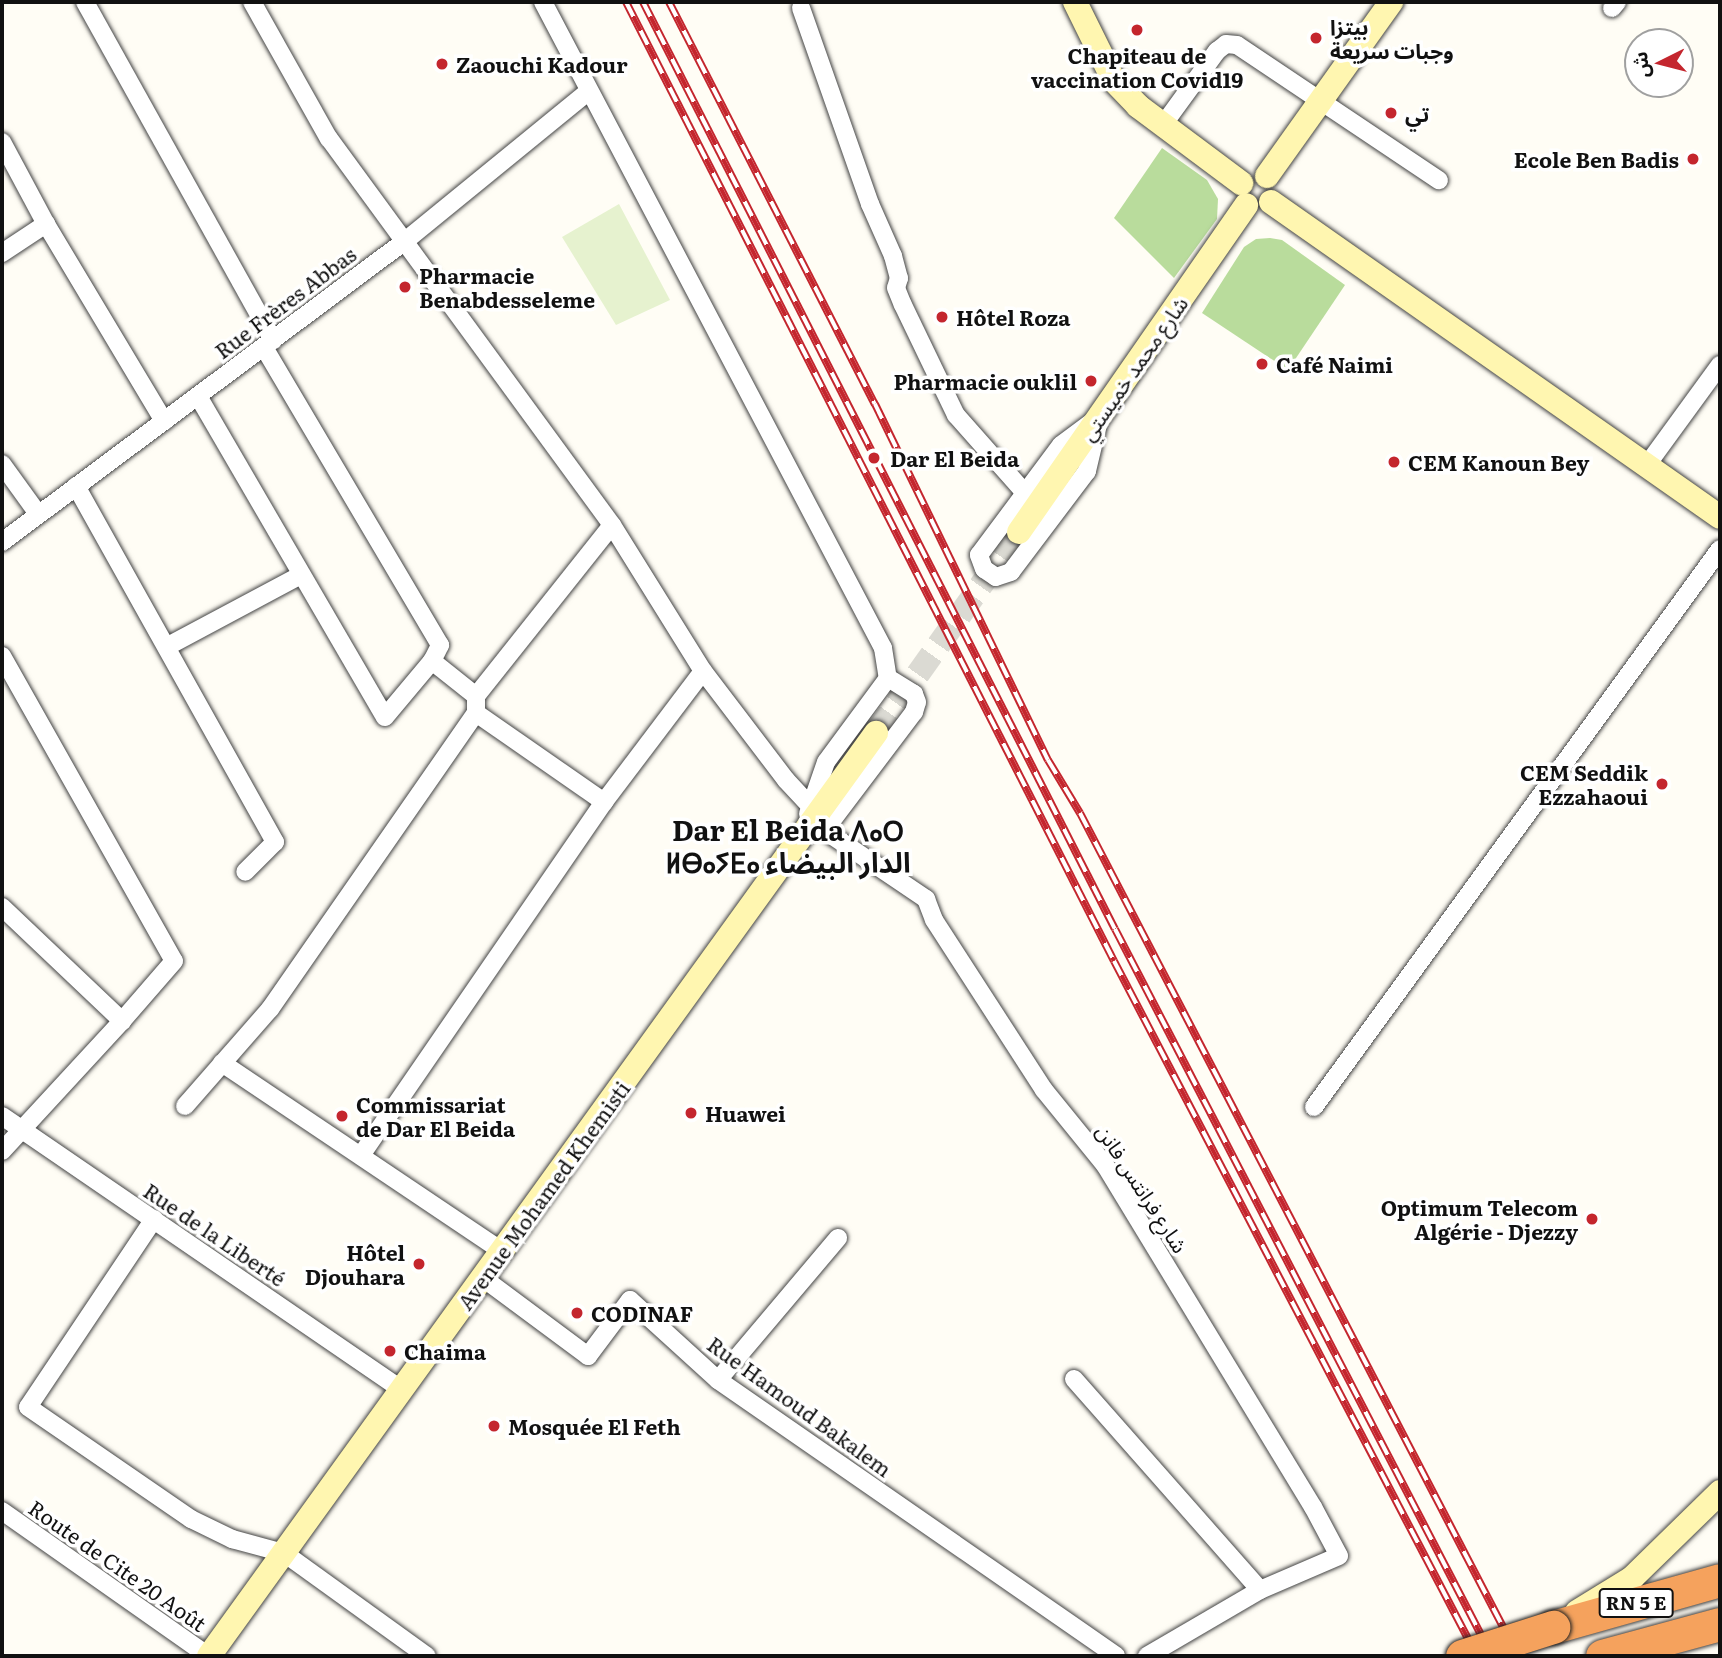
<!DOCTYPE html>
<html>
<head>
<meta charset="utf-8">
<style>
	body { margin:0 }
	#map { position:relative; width:1722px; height:1658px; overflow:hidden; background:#fffdf5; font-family:Literata,"Noto Sans Arabic","Noto Sans Tifinagh",serif }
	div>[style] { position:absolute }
	.forest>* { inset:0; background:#b9dc9c }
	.pitch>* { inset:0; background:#e6f2cf }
	.secondary-tunnel>* { height:24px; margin-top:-12px; transform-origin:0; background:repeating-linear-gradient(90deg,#dbdad3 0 24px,transparent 0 36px) }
	.roads { filter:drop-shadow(0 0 2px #444) drop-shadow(0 0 2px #444) }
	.street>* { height:18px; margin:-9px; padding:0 9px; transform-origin:9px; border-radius:9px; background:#fff }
	.secondary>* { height:24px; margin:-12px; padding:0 12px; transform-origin:12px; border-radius:12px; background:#fff6b0 }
	.highway>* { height:33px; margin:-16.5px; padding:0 16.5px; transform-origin:16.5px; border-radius:16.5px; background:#f5a25d }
	.rail>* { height:8px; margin-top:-4px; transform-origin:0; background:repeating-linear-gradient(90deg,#fff 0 16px,#c4262e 0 32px); box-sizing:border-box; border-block:2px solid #c4262e }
	.bridges { filter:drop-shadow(0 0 2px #222) drop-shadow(0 0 2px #222) }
	.highway-bridge>* { height:33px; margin:-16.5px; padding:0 16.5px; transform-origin:16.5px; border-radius:16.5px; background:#f5a25d }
	.dots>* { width:19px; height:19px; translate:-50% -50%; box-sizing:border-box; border:4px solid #fff; border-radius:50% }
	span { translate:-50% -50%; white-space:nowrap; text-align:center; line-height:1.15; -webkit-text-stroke:7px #fff; paint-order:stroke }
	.shield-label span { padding:2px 5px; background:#fff; border:2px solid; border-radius:5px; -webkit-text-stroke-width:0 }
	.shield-label { font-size:19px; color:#111; font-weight:700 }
	.poi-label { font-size:21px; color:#111; font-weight:700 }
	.left { translate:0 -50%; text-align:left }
	.right { translate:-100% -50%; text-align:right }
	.street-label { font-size:21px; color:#111 }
	.district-label { font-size:28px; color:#111; font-weight:700 }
	.frame { position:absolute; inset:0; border:4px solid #111; pointer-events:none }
	.north { position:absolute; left:1624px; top:28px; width:70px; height:70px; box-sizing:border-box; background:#fff; border:2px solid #a0a0a0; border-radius:50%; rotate:264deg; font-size:19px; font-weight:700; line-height:28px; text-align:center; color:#111 }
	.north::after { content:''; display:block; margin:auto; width:24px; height:32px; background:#c4262e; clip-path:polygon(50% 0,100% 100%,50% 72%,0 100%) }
</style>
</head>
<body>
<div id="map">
	<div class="forest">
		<div style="clip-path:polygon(1162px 148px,1207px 180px,1218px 199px,1217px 219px,1174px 278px,1114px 218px)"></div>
		<div style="clip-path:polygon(1270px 238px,1282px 240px,1345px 285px,1288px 370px,1202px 313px,1244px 247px,1256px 239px)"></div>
	</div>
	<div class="pitch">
		<div style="clip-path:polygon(619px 204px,670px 300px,616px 325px,562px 237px)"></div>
	</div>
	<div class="secondary-tunnel">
		<div style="left:876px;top:733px;width:247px;rotate:-54.6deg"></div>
	</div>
	<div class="roads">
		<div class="street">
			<div style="left:85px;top:2px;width:387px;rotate:60.9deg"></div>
			<div style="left:543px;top:2px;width:730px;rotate:62.24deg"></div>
			<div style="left:883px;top:648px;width:30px;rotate:81deg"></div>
			<div style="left:888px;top:678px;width:104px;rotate:126.4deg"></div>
			<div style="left:826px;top:762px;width:55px;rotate:109.1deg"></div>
			<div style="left:801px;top:8px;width:208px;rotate:70.6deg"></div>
			<div style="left:870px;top:204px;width:57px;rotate:66.1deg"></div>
			<div style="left:893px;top:256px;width:23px;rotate:75deg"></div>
			<div style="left:899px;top:278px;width:10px;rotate:107deg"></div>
			<div style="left:896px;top:288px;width:18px;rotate:68deg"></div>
			<div style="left:903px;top:305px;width:122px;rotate:64.3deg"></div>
			<div style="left:956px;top:415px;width:104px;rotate:48.5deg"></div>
			<div style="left:1612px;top:8px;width:8px;rotate:-50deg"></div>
			<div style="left:1163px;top:125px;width:92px;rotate:-53.9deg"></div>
			<div style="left:1217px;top:51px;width:11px;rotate:-38deg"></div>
			<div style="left:1226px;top:44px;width:11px;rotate:5deg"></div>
			<div style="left:1237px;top:45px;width:243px;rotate:33.8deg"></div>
			<div style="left:2px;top:142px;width:93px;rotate:61.8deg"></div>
			<div style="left:46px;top:224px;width:230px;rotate:59.1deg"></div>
			<div style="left:2px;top:253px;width:53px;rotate:-33.4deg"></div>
			<div style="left:198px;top:396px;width:371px;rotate:59.8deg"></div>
			<div style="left:385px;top:717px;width:73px;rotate:-50deg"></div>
			<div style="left:432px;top:661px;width:18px;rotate:-63deg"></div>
			<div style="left:440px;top:645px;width:346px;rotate:-120.6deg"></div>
			<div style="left:1100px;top:416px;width:57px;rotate:103.3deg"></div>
			<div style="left:1087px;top:471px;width:126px;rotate:127deg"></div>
			<div style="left:1011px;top:572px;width:16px;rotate:162deg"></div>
			<div style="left:996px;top:577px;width:14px;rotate:-146deg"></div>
			<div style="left:984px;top:569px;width:15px;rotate:-110deg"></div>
			<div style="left:979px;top:555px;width:137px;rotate:-53.3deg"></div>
			<div style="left:1061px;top:445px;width:49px;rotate:-36.6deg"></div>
			<div style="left:2px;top:464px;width:62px;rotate:54.2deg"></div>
			<div style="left:1647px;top:465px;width:124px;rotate:-53.9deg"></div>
			<div style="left:76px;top:486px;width:408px;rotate:60.8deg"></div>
			<div style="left:275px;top:842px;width:42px;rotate:135deg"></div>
			<div style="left:612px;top:525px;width:172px;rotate:58.1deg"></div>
			<div style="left:703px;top:671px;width:137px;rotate:52.7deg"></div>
			<div style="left:786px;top:780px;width:37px;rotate:47deg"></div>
			<div style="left:2px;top:542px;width:503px;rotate:-36.76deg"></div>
			<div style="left:405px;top:241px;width:237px;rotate:-39.2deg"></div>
			<div style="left:168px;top:646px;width:151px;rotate:-28.1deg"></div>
			<div style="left:2px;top:656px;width:350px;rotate:60.6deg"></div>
			<div style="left:174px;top:961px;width:79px;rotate:130.9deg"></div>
			<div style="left:432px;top:661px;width:56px;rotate:38.5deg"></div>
			<div style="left:476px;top:713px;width:156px;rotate:34.8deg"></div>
			<div style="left:812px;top:822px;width:138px;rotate:34deg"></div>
			<div style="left:926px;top:899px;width:22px;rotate:69deg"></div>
			<div style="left:934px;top:920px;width:202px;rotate:57.1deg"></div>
			<div style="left:1044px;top:1090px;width:97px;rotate:50.9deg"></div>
			<div style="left:1105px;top:1165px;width:400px;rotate:58.7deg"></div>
			<div style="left:1313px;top:1507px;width:55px;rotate:62deg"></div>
			<div style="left:1339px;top:1556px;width:86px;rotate:156.7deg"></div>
			<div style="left:1260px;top:1590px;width:131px;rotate:149.7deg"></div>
			<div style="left:824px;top:831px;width:149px;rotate:-52.9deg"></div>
			<div style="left:914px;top:712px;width:10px;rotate:-73deg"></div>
			<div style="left:917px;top:702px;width:9px;rotate:-111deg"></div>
			<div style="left:914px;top:694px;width:31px;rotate:-148deg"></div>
			<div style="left:2px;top:907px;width:166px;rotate:43.5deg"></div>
			<div style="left:122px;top:1021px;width:177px;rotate:132.7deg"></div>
			<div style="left:222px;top:1063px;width:337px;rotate:33.9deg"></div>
			<div style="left:185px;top:1106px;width:129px;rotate:-48.8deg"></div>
			<div style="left:270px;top:1009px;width:361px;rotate:-55.2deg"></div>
			<div style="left:476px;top:713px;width:17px;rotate:-90deg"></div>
			<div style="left:476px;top:696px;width:218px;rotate:-51.5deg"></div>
			<div style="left:612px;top:525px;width:479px;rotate:-126.2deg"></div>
			<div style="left:329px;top:139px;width:157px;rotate:-119.3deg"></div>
			<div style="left:1314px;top:1107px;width:690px;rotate:-53.96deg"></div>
			<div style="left:2px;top:1116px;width:485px;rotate:34.4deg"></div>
			<div style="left:362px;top:1154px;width:427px;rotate:-55.5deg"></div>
			<div style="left:604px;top:802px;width:164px;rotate:-52.9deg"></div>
			<div style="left:154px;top:1219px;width:226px;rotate:123.8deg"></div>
			<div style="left:28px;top:1407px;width:198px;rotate:34.5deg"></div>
			<div style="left:191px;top:1519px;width:46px;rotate:26deg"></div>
			<div style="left:232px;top:1539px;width:54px;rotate:15.1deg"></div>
			<div style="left:284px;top:1553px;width:176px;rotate:35.8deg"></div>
			<div style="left:483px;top:1278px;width:131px;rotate:36.6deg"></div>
			<div style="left:588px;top:1356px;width:70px;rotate:-53.1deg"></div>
			<div style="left:630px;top:1300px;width:119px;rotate:42.3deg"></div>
			<div style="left:718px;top:1380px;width:484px;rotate:34.7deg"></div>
			<div style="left:1074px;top:1379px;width:281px;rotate:48.6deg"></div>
			<div style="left:718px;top:1380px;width:186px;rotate:-49.8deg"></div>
			<div style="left:2px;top:1511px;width:252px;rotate:35.1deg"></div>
		</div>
		<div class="secondary">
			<div style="left:1075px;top:2px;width:88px;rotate:63.7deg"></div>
			<div style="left:1114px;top:81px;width:35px;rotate:46deg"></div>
			<div style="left:1138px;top:106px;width:129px;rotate:36.8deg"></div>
			<div style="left:1267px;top:176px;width:214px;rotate:-54.5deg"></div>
			<div style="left:1271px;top:202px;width:548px;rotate:35.05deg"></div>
			<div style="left:1019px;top:532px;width:398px;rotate:-55.2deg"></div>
			<div style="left:1577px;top:1612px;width:65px;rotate:-31.7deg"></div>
			<div style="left:1632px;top:1578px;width:123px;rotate:-44.3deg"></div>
			<div style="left:209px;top:1656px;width:1139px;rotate:-54.15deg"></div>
		</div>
		<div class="highway">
			<div style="left:1553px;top:1627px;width:173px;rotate:-15.7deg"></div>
			<div style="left:1602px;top:1656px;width:122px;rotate:-15.2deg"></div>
		</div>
	</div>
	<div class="rail">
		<div style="left:626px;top:2px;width:1076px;rotate:63.03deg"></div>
		<div style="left:1114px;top:961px;width:784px;rotate:62.42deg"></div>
		<div style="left:643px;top:2px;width:1040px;rotate:63.02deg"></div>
		<div style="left:1115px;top:929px;width:819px;rotate:62.59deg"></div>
		<div style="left:669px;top:2px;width:452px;rotate:62.9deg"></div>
		<div style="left:875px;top:404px;width:396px;rotate:64.1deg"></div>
		<div style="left:1048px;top:760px;width:62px;rotate:58.9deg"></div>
		<div style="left:1080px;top:813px;width:950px;rotate:62.54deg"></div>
	</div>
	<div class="bridges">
		<div class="highway-bridge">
			<div style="left:1462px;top:1656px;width:96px;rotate:-17.7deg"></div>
		</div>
	</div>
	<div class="dots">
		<div style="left:1137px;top:30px;background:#c4262e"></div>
		<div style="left:1316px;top:38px;background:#c4262e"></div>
		<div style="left:442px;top:64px;background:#c4262e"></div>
		<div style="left:1391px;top:113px;background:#c4262e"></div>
		<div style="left:1693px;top:159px;background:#c4262e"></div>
		<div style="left:405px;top:287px;background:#c4262e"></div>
		<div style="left:942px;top:317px;background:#c4262e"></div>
		<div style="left:1262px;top:364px;background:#c4262e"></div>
		<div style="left:1091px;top:381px;background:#c4262e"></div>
		<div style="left:874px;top:458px;background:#c4262e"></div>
		<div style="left:1394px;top:462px;background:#c4262e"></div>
		<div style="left:1662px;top:784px;background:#c4262e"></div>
		<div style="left:691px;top:1113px;background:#c4262e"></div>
		<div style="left:342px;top:1116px;background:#c4262e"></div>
		<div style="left:1592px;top:1219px;background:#c4262e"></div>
		<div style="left:419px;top:1264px;background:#c4262e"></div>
		<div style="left:577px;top:1313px;background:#c4262e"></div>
		<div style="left:390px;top:1351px;background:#c4262e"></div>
		<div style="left:494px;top:1426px;background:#c4262e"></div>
	</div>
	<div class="shield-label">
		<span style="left:1636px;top:1603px">RN 5 E</span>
	</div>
	<div class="poi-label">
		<span class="left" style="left:1330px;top:38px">بيتزا<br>وجبات سريعة</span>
		<span style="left:1137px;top:67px">Chapiteau de<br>vaccination Covid19</span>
		<span class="left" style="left:456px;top:64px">Zaouchi Kadour</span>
		<span class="left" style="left:1405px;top:113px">تي</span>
		<span class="right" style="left:1679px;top:159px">Ecole Ben Badis</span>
		<span class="left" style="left:419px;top:287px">Pharmacie<br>Benabdesseleme</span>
		<span class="left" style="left:956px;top:317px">Hôtel Roza</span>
		<span class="left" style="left:1276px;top:364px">Café Naimi</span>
		<span class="right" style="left:1077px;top:381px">Pharmacie ouklil</span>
		<span class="left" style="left:890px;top:458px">Dar El Beida</span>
		<span class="left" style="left:1408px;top:462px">CEM Kanoun Bey</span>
		<span class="right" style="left:1648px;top:784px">CEM Seddik<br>Ezzahaoui</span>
		<span class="left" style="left:356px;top:1116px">Commissariat<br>de Dar El Beida</span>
		<span class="left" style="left:705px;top:1113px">Huawei</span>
		<span class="right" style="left:1578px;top:1219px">Optimum Telecom<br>Algérie - Djezzy</span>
		<span class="right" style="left:405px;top:1264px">Hôtel<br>Djouhara</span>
		<span class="left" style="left:591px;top:1313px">CODINAF</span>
		<span class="left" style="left:404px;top:1351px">Chaima</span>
		<span class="left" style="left:508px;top:1426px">Mosquée El Feth</span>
	</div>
	<div class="street-label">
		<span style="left:285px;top:302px;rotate:-37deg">Rue Frères Abbas</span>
		<span style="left:1133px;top:368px;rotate:-55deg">شارع محمد خميستي</span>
		<span style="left:1143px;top:1188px;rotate:57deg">شارع فرانتس فانن</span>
		<span style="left:543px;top:1195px;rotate:-54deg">Avenue Mohamed Khemisti</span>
		<span style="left:215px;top:1234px;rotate:34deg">Rue de la Liberté</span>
		<span style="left:800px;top:1406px;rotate:36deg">Rue Hamoud Bakalem</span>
		<span style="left:118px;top:1565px;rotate:35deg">Route de Cite 20 Août</span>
	</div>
	<div class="district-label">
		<span style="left:788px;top:845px">Dar El Beida ⴷⴰⵔ<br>ⵍⴱⴰⵢⴹⴰ الدار البيضاء</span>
	</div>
	<div class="frame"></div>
	<div class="north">ش</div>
</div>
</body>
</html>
